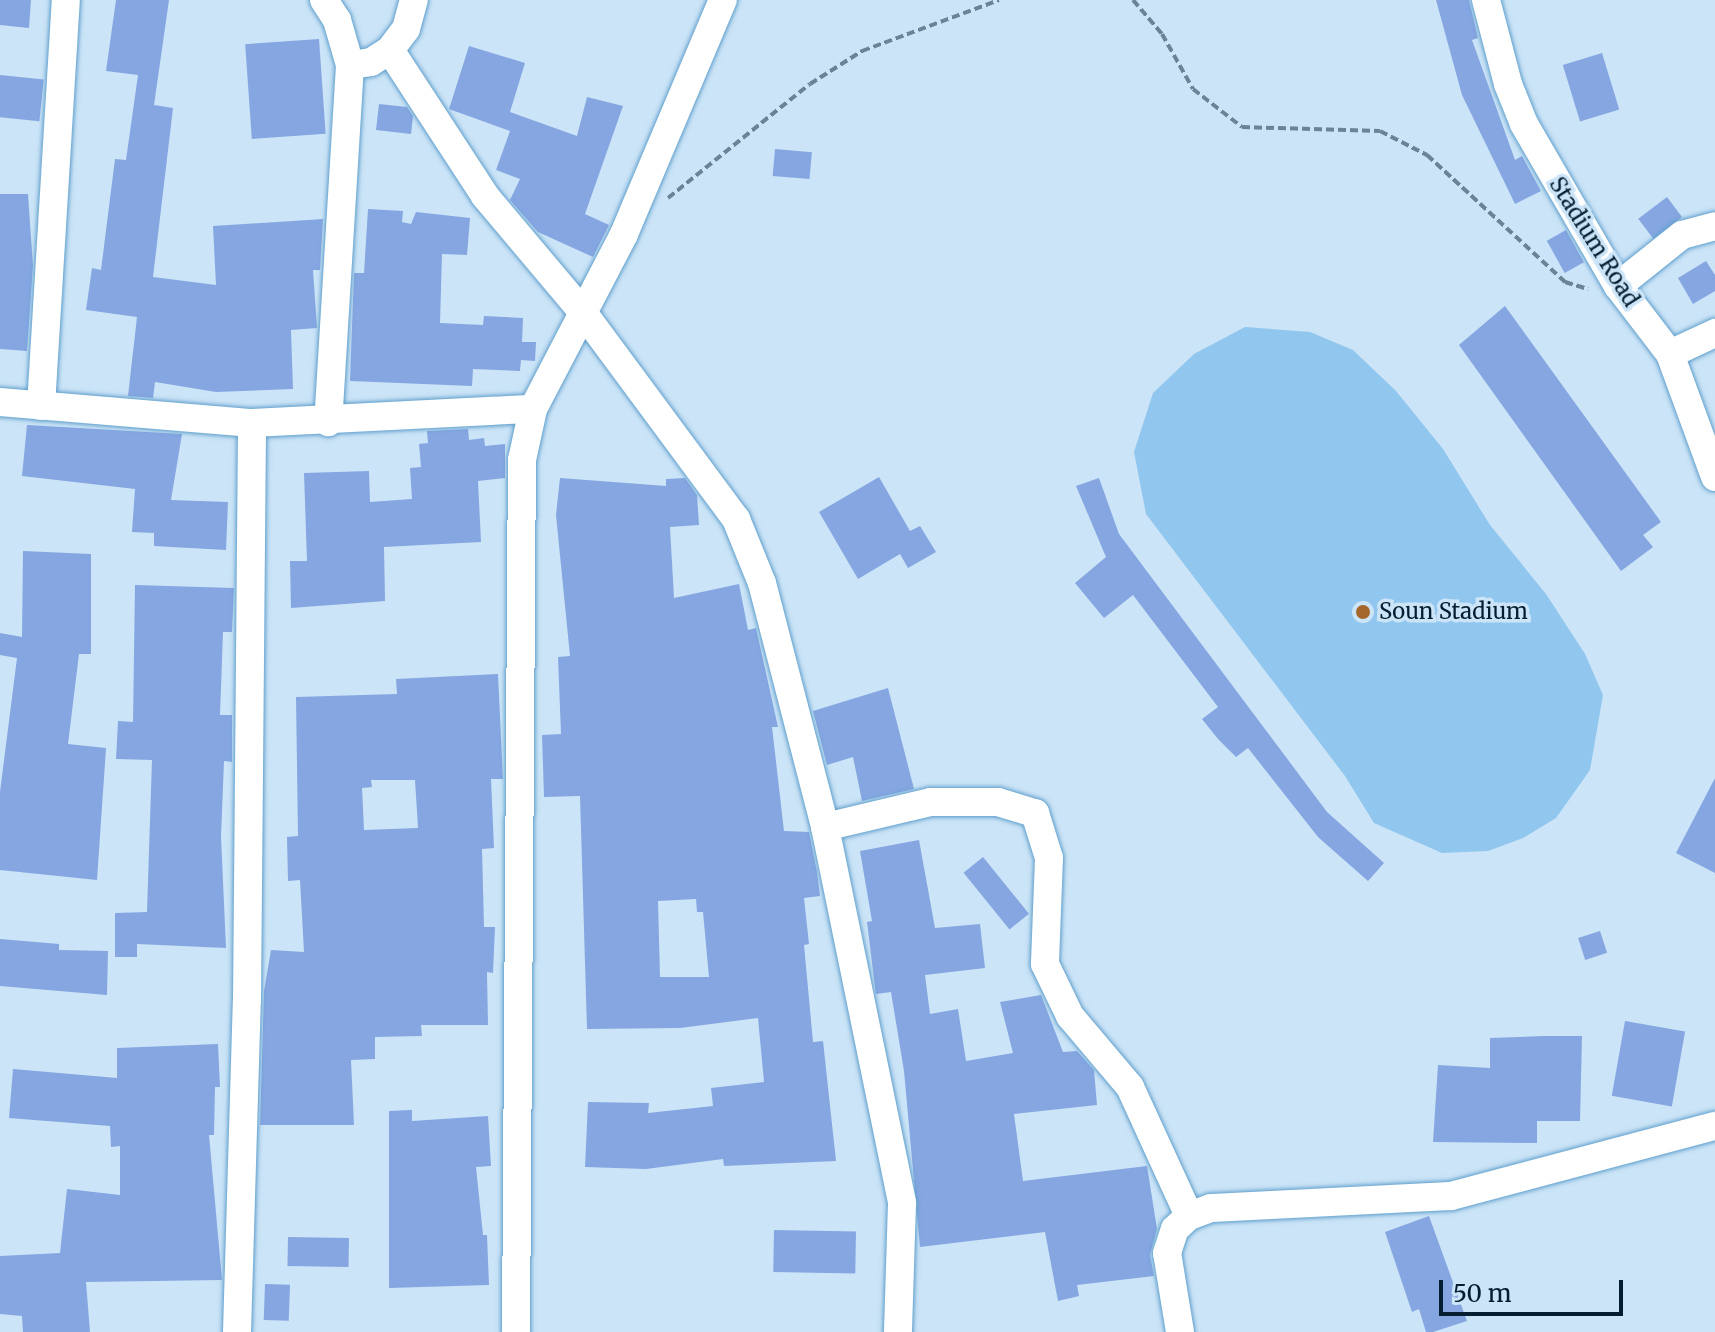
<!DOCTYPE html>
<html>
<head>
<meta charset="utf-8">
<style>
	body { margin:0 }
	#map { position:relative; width:1715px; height:1332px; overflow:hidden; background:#cbe4f7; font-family:Merriweather,serif }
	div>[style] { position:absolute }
	.green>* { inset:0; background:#91c6ee }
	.building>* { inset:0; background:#85a6e1; transform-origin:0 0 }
	.path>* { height:4px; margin-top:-2px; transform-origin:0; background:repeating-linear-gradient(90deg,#6a8395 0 8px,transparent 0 12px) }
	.roads { filter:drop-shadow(0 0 2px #609fcc) drop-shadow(0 0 2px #609fcc) }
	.minor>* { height:28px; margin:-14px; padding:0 14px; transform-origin:14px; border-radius:14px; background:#fff }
	.dots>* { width:22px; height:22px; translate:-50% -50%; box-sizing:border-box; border:4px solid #cbe4f7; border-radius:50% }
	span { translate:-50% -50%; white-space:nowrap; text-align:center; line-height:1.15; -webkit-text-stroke:7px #cbe4f7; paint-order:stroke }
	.street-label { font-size:22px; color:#051f30 }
	.poi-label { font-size:22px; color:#051f30 }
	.left { translate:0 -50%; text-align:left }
	.scale { position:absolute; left:1439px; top:1280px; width:184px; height:36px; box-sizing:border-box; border:4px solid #051f30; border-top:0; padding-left:10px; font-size:24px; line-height:28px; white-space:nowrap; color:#051f30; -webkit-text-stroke:6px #cbe4f7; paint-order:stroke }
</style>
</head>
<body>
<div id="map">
	<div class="green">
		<div style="clip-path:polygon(1245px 327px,1310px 332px,1353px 350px,1396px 391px,1443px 449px,1490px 525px,1546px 594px,1585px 654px,1603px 695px,1590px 770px,1556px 818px,1523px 838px,1488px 851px,1442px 853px,1374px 823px,1345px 776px,1146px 514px,1134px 452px,1153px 393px,1194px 354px)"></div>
	</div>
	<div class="building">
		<div style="clip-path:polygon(0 0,31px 0,29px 28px,0 25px)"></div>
		<div style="clip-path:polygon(116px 0,169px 0,154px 105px,173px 108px,153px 277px,216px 285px,213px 226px,323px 219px,320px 270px,313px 270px,317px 328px,291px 330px,293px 389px,216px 392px,155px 382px,153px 398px,128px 396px,137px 317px,86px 310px,92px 268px,101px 270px,115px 159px,126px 160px,138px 75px,106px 71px)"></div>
		<div style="clip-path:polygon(1436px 0,1469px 0,1478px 38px,1472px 40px,1515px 160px,1522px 156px,1541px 191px,1515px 204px,1462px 95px)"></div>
		<div style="left:319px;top:39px;width:95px;height:74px;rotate:86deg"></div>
		<div style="clip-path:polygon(469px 46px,525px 63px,510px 112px,577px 136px,587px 97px,623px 106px,585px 214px,609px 225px,593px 257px,538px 232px,510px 200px,520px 179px,496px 170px,510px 131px,449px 109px)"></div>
		<div style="left:1602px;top:53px;width:59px;height:41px;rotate:73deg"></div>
		<div style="left:0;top:75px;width:44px;height:42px;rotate:6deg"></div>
		<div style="clip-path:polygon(379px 104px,407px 107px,413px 116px,411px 134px,376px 130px)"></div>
		<div style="left:775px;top:149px;width:37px;height:27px;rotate:5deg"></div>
		<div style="clip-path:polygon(0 194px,28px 194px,33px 266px,27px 351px,0 349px)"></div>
		<div style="left:1667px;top:197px;width:25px;height:36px;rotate:53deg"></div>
		<div style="clip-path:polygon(368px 209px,403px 211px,402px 222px,411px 224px,416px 212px,470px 218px,467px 255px,442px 254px,440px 323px,483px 325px,484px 316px,523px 318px,522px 342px,536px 342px,535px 361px,521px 360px,520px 371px,473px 369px,472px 386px,350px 381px,354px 273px,364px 273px)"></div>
		<div style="left:1566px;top:230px;width:37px;height:22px;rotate:61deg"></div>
		<div style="clip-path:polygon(1706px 261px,1715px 275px,1715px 291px,1693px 304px,1678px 278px)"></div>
		<div style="clip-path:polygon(1505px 306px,1661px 522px,1643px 535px,1653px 547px,1621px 571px,1459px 345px)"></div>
		<div style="clip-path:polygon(27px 425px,182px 434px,171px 500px,228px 502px,226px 550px,154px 546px,154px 533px,132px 532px,135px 489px,22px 476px)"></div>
		<div style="clip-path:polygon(468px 429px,469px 440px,484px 438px,485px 446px,505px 444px,505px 478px,478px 481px,481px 542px,384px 547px,385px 601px,291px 608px,290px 561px,307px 561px,304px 473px,369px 471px,370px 502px,412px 499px,410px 468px,421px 467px,419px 444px,428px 443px,427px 431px)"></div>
		<div style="clip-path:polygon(879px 477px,910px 531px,920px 526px,936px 552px,908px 568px,900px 554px,858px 579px,819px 512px)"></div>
		<div style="clip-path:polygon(evenodd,560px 478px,666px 486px,666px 479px,685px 478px,697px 495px,699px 525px,670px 527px,674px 598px,739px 584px,748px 630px,756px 628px,778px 727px,772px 727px,784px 831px,809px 832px,817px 872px,820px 896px,804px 898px,809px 944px,804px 945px,813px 1042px,823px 1041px,836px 1161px,724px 1166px,723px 1159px,646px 1169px,585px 1167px,588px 1102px,649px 1103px,648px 1113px,713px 1106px,711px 1088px,764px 1082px,758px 1018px,680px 1028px,587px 1029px,580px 796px,544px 797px,542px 735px,561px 734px,558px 657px,570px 656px,556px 515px,560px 478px,696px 899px,697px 912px,703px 912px,709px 977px,660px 977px,658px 901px,696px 899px)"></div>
		<div style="clip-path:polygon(1099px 478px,1119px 534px,1327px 812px,1384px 863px,1368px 881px,1318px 837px,1248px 748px,1236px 757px,1218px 739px,1202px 719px,1218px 707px,1133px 595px,1104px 618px,1075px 583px,1106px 557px,1076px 486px)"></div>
		<div style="clip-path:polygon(23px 551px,91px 554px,91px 654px,79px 654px,68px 744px,106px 748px,97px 880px,0 870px,0 792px,17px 658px,0 655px,0 633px,22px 637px)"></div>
		<div style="clip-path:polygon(135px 585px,234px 588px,232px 632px,223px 632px,220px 715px,232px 715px,232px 762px,224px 761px,221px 837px,226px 948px,137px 944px,137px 957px,115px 957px,115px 913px,147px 912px,152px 760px,116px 759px,118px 721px,133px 722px)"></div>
		<div style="clip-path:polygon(evenodd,498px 674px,503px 779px,491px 779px,494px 848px,482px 849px,484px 927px,495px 927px,493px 973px,487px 972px,488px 1025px,421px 1025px,422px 1036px,375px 1037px,375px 1059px,351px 1060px,354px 1125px,260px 1125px,264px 991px,271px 950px,304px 952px,300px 880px,288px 881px,287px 837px,298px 836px,296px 697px,397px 694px,396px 679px,498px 674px,371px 780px,415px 780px,418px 828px,364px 830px,362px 788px,372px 787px,371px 780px)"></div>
		<div style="clip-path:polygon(888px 688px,914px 789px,862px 801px,853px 757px,827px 765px,813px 711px)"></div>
		<div style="clip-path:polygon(1715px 778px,1715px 873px,1676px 853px)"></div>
		<div style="clip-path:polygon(919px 840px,935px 928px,980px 924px,985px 968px,925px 975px,930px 1014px,958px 1009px,966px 1061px,1013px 1053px,1000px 1002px,1041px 995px,1063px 1052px,1077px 1051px,1094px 1070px,1097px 1105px,1014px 1114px,1023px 1181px,1147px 1166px,1157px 1229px,1150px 1255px,1154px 1276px,1077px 1285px,1079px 1296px,1058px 1301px,1045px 1232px,920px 1247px,904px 1071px,891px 992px,876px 994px,875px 987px,867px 922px,872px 921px,860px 851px)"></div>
		<div style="left:983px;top:857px;width:73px;height:25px;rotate:51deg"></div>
		<div style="left:1600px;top:931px;width:23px;height:23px;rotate:72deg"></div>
		<div style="clip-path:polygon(0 939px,59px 944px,59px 950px,108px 951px,107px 995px,0 986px)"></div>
		<div style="left:1625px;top:1021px;width:61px;height:76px;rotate:10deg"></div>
		<div style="clip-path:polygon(1543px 1036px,1582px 1036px,1580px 1121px,1537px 1121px,1537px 1143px,1433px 1142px,1438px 1065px,1490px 1068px,1490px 1038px)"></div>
		<div style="clip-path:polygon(218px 1044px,220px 1087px,215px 1087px,214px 1135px,209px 1135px,222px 1280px,86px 1282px,90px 1332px,23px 1332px,22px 1316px,0 1314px,0 1256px,60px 1253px,67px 1189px,120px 1195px,120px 1146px,111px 1147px,110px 1126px,9px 1118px,13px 1069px,117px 1078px,117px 1048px)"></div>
		<div style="clip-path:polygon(412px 1110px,412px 1121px,488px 1116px,491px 1166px,476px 1167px,483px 1235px,487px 1235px,489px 1285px,389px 1288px,389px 1111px)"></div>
		<div style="clip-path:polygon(1429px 1216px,1467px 1321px,1433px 1332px,1426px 1332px,1419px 1309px,1412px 1312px,1385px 1232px)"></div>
		<div style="left:774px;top:1230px;width:82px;height:42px;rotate:1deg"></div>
		<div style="left:288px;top:1237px;width:61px;height:29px;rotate:1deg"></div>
		<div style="left:265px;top:1284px;width:25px;height:36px;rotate:2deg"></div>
	</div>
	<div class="path">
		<div style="left:1133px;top:0;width:45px;rotate:49.5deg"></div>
		<div style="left:1162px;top:34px;width:63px;rotate:60.6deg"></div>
		<div style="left:1193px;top:89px;width:62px;rotate:37.8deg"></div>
		<div style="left:1242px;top:127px;width:138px;rotate:1.7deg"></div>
		<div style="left:1380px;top:131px;width:53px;rotate:27.1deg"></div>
		<div style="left:1427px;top:155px;width:188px;rotate:42.6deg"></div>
		<div style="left:1565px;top:282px;width:24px;rotate:17deg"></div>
		<div style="left:668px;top:198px;width:182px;rotate:-38.8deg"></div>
		<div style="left:810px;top:84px;width:62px;rotate:-32.4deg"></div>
		<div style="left:862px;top:51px;width:146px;rotate:-20.4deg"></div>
	</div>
	<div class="roads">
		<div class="minor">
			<div style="left:324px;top:0;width:24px;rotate:57deg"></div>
			<div style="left:337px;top:20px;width:47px;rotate:73.9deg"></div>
			<div style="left:350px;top:65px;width:358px;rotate:93.5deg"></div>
			<div style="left:1486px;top:0;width:87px;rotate:75.3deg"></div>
			<div style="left:1508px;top:84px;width:43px;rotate:68.2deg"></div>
			<div style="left:1524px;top:124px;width:187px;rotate:59.9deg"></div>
			<div style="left:1618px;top:286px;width:86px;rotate:52.6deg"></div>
			<div style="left:1670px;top:354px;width:131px;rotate:69.9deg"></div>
			<div style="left:390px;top:50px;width:174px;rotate:56.9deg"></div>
			<div style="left:485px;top:196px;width:150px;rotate:49.9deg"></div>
			<div style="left:582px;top:311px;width:259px;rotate:53.5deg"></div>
			<div style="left:736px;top:519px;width:69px;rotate:67.9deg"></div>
			<div style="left:762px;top:583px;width:252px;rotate:75.5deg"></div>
			<div style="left:825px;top:827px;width:384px;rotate:78.4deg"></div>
			<div style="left:902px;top:1203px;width:129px;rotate:91.8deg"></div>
			<div style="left:350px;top:65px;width:21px;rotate:-8deg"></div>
			<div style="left:371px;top:62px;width:22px;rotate:-32deg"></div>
			<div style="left:390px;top:50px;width:26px;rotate:-53deg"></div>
			<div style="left:406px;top:29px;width:30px;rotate:-75deg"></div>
			<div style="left:1618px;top:286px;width:82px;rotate:-38.6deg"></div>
			<div style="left:1682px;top:235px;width:34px;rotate:-15deg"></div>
			<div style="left:1670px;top:354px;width:50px;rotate:-25deg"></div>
			<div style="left:0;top:402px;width:253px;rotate:4.8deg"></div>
			<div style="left:252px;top:423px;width:281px;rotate:-2.9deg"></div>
			<div style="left:41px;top:406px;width:407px;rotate:-86.5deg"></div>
			<div style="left:825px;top:827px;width:109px;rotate:-13.3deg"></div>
			<div style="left:931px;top:802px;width:67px"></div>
			<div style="left:998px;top:802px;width:39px;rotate:17deg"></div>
			<div style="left:1035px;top:813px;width:47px;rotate:72.7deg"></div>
			<div style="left:1049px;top:858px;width:106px;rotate:92.2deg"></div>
			<div style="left:1045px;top:964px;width:58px;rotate:64.3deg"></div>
			<div style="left:1070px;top:1016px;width:93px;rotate:49.8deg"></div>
			<div style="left:1130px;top:1087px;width:142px;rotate:65.4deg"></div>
			<div style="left:237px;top:1332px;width:331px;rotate:-88.3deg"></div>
			<div style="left:247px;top:1001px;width:578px;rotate:-89.5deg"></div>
			<div style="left:516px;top:1332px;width:872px;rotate:-89.61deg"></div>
			<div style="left:522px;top:460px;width:52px;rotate:-77.8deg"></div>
			<div style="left:533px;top:409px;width:197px;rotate:-62.5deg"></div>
			<div style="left:624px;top:234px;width:254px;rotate:-67.1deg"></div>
			<div style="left:1180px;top:1332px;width:80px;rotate:-99.3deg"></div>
			<div style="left:1167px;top:1253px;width:25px;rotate:-72deg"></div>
			<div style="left:1175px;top:1229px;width:19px;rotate:-43deg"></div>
			<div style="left:1189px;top:1216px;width:23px;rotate:-20deg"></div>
			<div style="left:1211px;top:1208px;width:240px;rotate:-2.9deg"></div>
			<div style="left:1451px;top:1196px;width:273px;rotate:-14.9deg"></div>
		</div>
	</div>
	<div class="dots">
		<div style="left:1363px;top:612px;background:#a4662b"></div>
	</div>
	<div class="street-label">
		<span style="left:1594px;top:242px;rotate:58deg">Stadium Road</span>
	</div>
	<div class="poi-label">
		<span class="left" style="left:1379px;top:612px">Soun Stadium</span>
	</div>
	<div class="scale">50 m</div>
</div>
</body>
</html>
